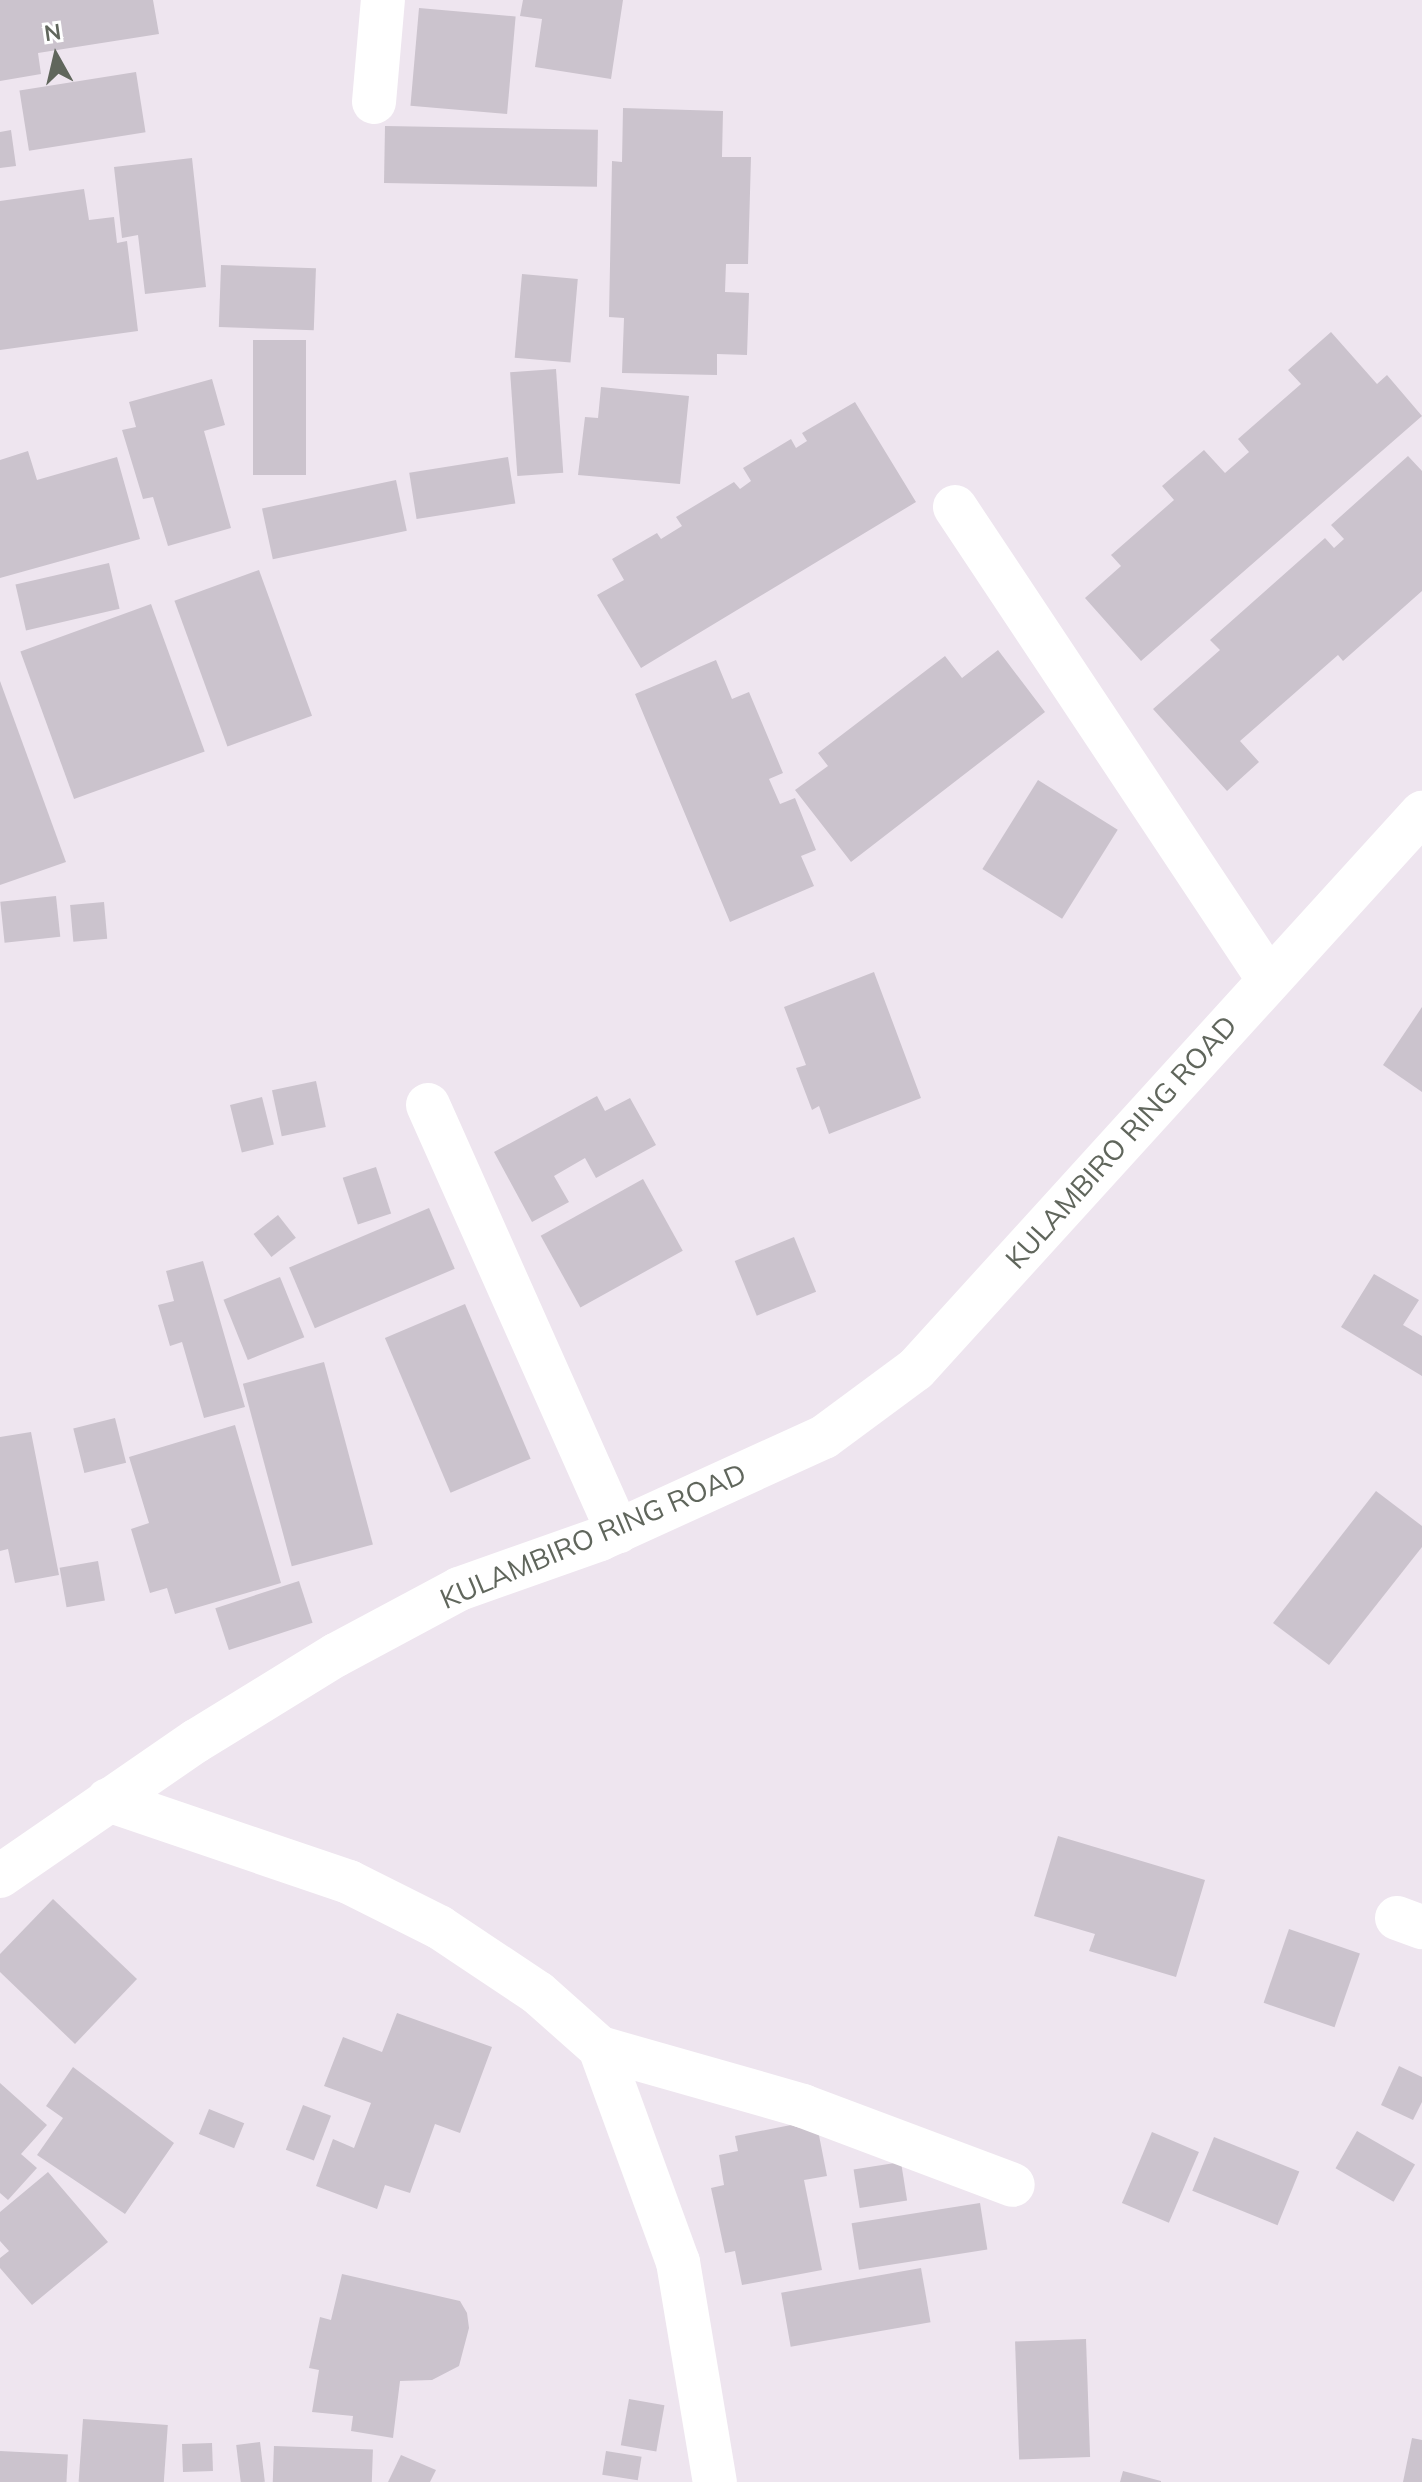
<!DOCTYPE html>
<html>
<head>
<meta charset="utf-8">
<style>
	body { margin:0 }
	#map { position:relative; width:1422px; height:2482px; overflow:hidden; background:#eee5ef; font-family:Mulish,sans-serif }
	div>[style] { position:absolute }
	.building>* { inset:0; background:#cbc3cd; transform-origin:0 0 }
	.minor>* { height:44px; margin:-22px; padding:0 22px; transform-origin:22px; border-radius:22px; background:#fff }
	span { translate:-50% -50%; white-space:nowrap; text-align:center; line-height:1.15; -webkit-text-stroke:7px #fff; paint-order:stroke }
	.street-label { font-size:28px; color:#60665c }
	.north { position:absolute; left:16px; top:16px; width:80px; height:80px; -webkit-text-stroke:6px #fff; paint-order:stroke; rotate:352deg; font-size:22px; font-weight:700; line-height:32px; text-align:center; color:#60665c }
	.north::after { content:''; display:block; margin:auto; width:28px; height:36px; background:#60665c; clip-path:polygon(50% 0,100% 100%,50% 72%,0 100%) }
</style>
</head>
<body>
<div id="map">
	<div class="building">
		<div style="clip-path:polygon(0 0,153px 0,159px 34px,38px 53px,41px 74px,0 81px)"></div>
		<div style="clip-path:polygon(523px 0,623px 0,611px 79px,535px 67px,542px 19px,520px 16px)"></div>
		<div style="left:419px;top:8px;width:97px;height:98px;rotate:5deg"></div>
		<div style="left:136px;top:72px;width:61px;height:118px;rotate:81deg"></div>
		<div style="clip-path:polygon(623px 108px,723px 111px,722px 157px,751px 157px,748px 264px,726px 264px,725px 292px,749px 293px,747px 355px,717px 354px,717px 375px,622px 373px,624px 318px,609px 317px,612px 161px,622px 162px)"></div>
		<div style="left:385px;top:126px;width:213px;height:57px;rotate:1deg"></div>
		<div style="clip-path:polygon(11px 130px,16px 166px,0 168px,0 132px)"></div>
		<div style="clip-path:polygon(192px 158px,206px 287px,145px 294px,138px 235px,122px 238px,114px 167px)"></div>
		<div style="clip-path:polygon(84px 189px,89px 220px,114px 217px,117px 243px,127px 241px,138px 331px,0 350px,0 201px)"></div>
		<div style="left:221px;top:265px;width:95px;height:62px;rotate:2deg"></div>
		<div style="left:522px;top:274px;width:56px;height:84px;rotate:5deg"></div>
		<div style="clip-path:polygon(1331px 332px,1377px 384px,1387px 375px,1422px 416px,1141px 661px,1085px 598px,1121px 566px,1111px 555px,1174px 500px,1162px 486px,1204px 450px,1225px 473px,1249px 452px,1238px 439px,1301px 384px,1288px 370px)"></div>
		<div style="left:253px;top:340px;width:53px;height:135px"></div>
		<div style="left:556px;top:369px;width:104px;height:46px;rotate:86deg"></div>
		<div style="clip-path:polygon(212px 379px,225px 425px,204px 431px,231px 528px,168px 546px,153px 497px,143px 499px,122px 430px,136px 427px,129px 402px)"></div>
		<div style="clip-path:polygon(601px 387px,689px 396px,680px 484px,578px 475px,585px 417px,598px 418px)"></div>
		<div style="clip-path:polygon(855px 402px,916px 502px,641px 668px,597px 595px,624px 580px,612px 559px,657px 533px,661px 539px,682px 526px,676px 517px,734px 482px,740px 489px,751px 481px,743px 468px,791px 439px,796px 448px,807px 441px,802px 433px)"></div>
		<div style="clip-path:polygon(28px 451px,37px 480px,117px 457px,140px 539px,0 578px,0 460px)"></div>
		<div style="clip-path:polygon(1408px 456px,1422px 471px,1422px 591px,1343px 661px,1338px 655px,1240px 741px,1259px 762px,1227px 791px,1153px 709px,1220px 650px,1210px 640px,1325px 538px,1334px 548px,1344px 539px,1331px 525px)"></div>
		<div style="left:508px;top:457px;width:47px;height:100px;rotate:81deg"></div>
		<div style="left:396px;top:480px;width:52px;height:137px;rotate:78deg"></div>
		<div style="left:109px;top:563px;width:47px;height:96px;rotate:77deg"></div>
		<div style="left:259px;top:570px;width:155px;height:90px;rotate:70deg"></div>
		<div style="left:151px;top:604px;width:157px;height:139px;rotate:70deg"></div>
		<div style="clip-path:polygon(998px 650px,1045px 712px,851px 862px,795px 790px,828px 766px,818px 753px,945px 656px,962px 678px)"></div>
		<div style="clip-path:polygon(716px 660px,732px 699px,749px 692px,783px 773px,769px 779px,780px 804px,795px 798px,816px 850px,801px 856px,814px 886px,730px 922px,635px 694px)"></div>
		<div style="clip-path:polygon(0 681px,66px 862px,0 885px)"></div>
		<div style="left:1038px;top:780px;width:94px;height:105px;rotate:32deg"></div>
		<div style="left:56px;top:896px;width:41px;height:56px;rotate:84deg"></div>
		<div style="left:104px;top:902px;width:37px;height:34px;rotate:85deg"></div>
		<div style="clip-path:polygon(874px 972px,921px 1098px,829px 1134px,819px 1106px,812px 1110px,796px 1068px,806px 1065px,784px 1007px)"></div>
		<div style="clip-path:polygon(1422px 1007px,1422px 1092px,1383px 1065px)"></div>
		<div style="left:316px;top:1081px;width:47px;height:45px;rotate:78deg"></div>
		<div style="clip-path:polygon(597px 1096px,605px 1111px,630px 1098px,656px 1145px,596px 1178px,585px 1158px,554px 1176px,569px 1202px,532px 1222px,494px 1152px)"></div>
		<div style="left:262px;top:1097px;width:49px;height:33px;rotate:76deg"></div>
		<div style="left:376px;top:1167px;width:49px;height:35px;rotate:72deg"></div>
		<div style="left:643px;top:1179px;width:82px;height:117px;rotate:61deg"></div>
		<div style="left:429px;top:1208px;width:66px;height:152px;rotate:67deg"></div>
		<div style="left:278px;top:1215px;width:29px;height:31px;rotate:52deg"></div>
		<div style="left:794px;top:1237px;width:59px;height:64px;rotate:68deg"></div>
		<div style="clip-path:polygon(203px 1261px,245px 1407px,204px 1418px,182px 1342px,170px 1346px,158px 1305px,174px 1301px,166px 1271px)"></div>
		<div style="clip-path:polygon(1374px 1274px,1419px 1300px,1403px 1325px,1422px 1336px,1422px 1376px,1341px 1327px)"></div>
		<div style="left:280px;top:1277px;width:65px;height:61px;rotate:68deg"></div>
		<div style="left:465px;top:1304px;width:168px;height:87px;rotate:67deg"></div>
		<div style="left:324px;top:1362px;width:189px;height:84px;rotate:75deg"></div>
		<div style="left:115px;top:1418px;width:46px;height:43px;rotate:76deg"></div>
		<div style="clip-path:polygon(235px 1425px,281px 1583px,175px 1614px,167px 1588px,150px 1593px,131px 1529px,149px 1523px,129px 1457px)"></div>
		<div style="clip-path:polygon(31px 1432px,59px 1575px,15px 1583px,8px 1549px,0 1551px,0 1437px)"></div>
		<div style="clip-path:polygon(1376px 1491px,1422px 1526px,1422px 1547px,1329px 1665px,1273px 1623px)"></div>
		<div style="left:98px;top:1561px;width:40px;height:39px;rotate:80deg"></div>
		<div style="left:299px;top:1581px;width:44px;height:88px;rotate:72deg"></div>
		<div style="clip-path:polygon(1058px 1836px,1205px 1880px,1176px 1977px,1089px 1951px,1095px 1934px,1034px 1916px)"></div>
		<div style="clip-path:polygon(53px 1899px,137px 1979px,75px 2044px,0 1972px,0 1954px)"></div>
		<div style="left:1289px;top:1929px;width:75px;height:78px;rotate:19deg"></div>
		<div style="clip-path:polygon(397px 2013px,492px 2047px,460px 2133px,435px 2124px,410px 2193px,385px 2185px,377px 2209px,316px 2186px,333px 2139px,354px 2148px,371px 2103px,324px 2086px,343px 2037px,382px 2052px)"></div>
		<div style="clip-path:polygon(1399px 2066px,1422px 2077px,1422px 2102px,1413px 2120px,1381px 2105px)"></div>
		<div style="clip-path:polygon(73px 2067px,174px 2143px,125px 2214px,37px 2155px,63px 2118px,46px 2106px)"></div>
		<div style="clip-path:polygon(0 2083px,47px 2125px,21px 2154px,37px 2168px,8px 2200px,0 2193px)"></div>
		<div style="left:303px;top:2105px;width:30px;height:48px;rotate:21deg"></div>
		<div style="left:209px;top:2109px;width:38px;height:27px;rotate:22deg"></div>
		<div style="clip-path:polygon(816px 2120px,827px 2176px,804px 2180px,822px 2270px,742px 2285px,735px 2251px,725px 2253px,711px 2188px,724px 2185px,719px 2155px,738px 2151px,735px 2136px)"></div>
		<div style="left:1357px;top:2131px;width:67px;height:43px;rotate:30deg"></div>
		<div style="left:1152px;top:2132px;width:51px;height:77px;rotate:23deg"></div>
		<div style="left:1214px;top:2137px;width:92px;height:58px;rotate:22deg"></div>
		<div style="left:901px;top:2162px;width:39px;height:48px;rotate:81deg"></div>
		<div style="clip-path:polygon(48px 2172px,108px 2242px,32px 2305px,0 2268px,0 2258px,9px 2251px,0 2241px,0 2212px)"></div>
		<div style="left:980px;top:2203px;width:47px;height:130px;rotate:81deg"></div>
		<div style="left:921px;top:2268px;width:55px;height:142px;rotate:80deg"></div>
		<div style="clip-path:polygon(342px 2274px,460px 2301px,467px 2313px,469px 2328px,459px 2366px,432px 2380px,400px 2381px,393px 2438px,351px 2431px,353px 2416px,312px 2412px,319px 2370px,309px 2368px,320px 2317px,331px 2320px)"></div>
		<div style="left:1086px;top:2339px;width:118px;height:71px;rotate:88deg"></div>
		<div style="left:629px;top:2399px;width:36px;height:47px;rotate:10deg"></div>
		<div style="left:83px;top:2419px;width:85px;height:63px;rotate:4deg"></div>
		<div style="clip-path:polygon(1412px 2438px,1422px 2440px,1422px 2482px,1403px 2482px)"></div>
		<div style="left:260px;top:2442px;width:40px;height:24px;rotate:83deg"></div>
		<div style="left:212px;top:2443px;width:28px;height:30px;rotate:88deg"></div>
		<div style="left:274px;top:2446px;width:99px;height:36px;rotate:2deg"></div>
		<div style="left:0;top:2451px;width:68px;height:31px;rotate:3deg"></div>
		<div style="left:606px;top:2451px;width:36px;height:24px;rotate:9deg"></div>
		<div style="clip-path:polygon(401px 2455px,436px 2470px,430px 2482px,388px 2482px)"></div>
		<div style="clip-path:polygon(1123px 2471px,1161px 2481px,1161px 2482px,1120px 2482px)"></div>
	</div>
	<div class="minor">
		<div style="left:374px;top:102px;width:102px;rotate:-85deg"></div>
		<div style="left:955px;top:507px;width:568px;rotate:56.42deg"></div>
		<div style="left:428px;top:1105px;width:467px;rotate:66deg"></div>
		<div style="left:108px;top:1800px;width:255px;rotate:18.8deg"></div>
		<div style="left:349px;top:1882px;width:101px;rotate:26.6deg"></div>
		<div style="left:439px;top:1927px;width:119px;rotate:33.7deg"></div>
		<div style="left:538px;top:1993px;width:83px;rotate:41.6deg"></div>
		<div style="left:600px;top:2048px;width:228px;rotate:70deg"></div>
		<div style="left:678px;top:2262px;width:223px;rotate:80.5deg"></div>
		<div style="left:0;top:1876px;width:238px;rotate:-34.6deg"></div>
		<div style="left:196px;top:1741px;width:164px;rotate:-31.6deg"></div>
		<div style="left:336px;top:1655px;width:140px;rotate:-28.2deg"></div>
		<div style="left:459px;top:1589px;width:150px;rotate:-19.5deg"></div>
		<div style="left:600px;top:1539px;width:246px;rotate:-24.5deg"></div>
		<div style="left:824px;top:1437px;width:114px;rotate:-36.5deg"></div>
		<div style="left:916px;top:1369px;width:752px;rotate:-47.7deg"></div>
		<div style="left:1397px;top:1918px;width:27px;rotate:20deg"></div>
		<div style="left:600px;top:2048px;width:211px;rotate:15.9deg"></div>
		<div style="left:803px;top:2106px;width:224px;rotate:20.6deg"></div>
	</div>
	<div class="street-label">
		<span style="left:1121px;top:1142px;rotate:-48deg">KULAMBIRO RING ROAD</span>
		<span style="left:593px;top:1536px;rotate:-23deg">KULAMBIRO RING ROAD</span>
	</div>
	<div class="north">N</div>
</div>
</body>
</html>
